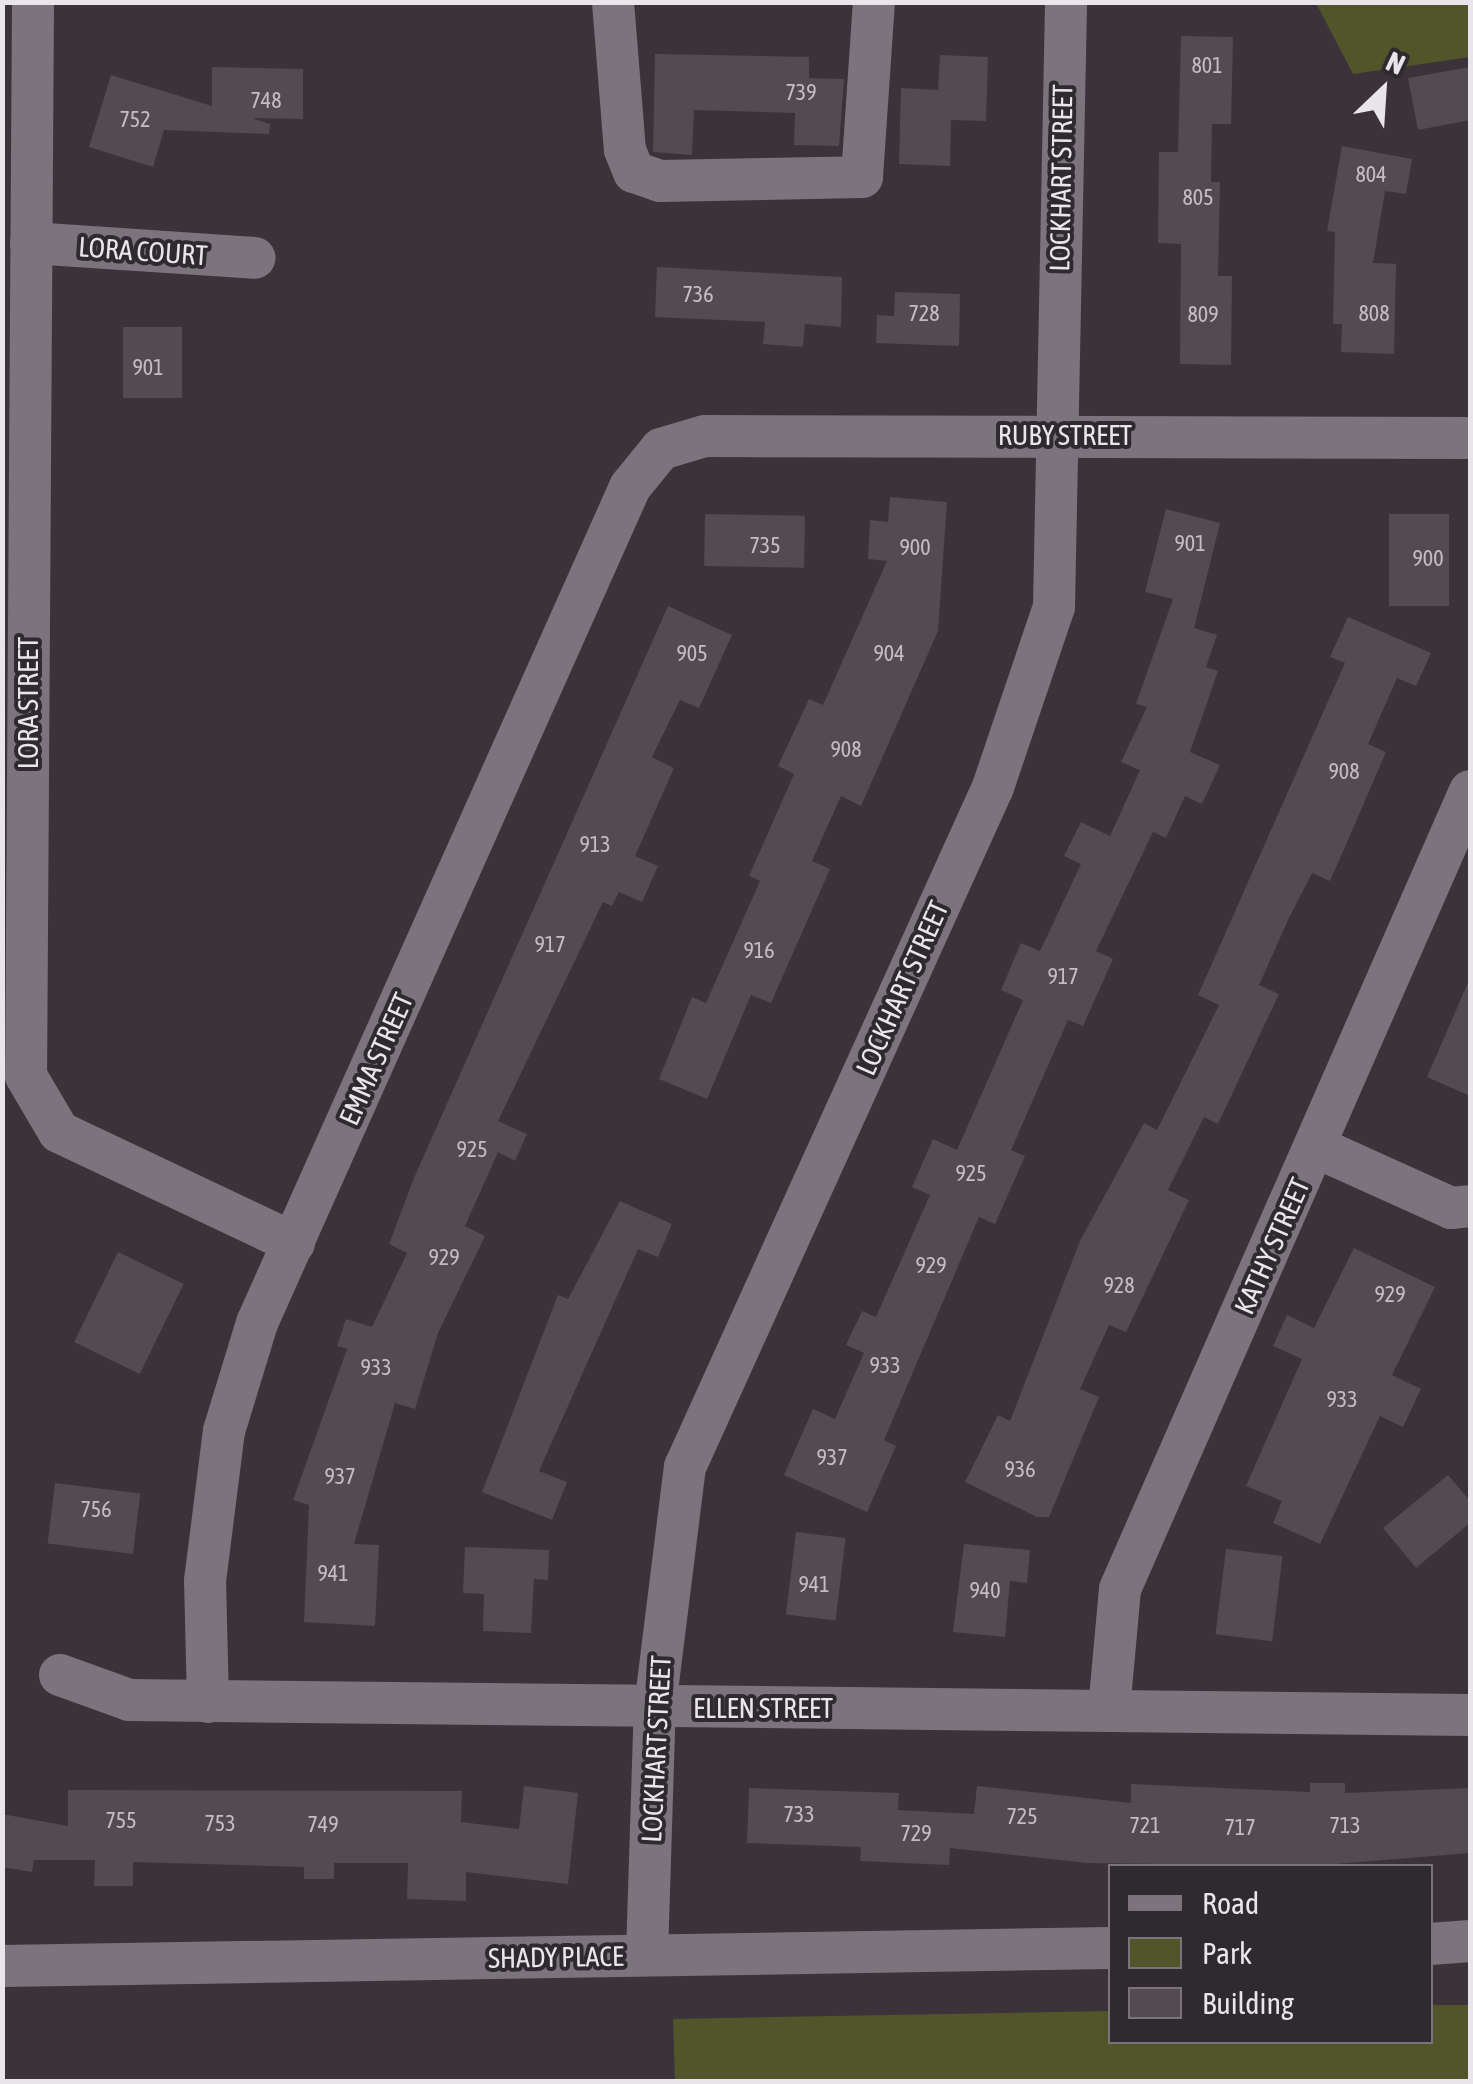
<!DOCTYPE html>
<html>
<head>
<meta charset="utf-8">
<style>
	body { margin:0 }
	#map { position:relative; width:1473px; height:2084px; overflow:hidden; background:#3a333a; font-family:"Asap Condensed",sans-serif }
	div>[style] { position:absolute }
	.green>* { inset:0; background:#52552a }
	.building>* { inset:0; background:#524b52; transform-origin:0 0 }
	.minor>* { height:42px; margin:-21px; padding:0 21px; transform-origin:21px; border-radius:21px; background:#7b747c }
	span { translate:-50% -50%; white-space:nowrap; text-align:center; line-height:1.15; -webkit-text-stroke:8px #2f2930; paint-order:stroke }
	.number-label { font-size:22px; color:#c4bec4 }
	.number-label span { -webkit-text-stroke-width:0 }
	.street-label { font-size:28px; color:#eae5ea }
	.frame { position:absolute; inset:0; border:5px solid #eae5ea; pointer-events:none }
	.legend { position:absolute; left:1108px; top:1864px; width:325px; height:180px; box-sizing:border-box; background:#2f2930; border:2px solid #7a747a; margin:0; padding:12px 18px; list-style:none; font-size:30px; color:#eae5ea }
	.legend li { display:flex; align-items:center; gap:20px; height:50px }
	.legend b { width:50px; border:2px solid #7a747a }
	.north { position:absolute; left:1333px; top:40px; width:100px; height:100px; -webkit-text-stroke:8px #2f2930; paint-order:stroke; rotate:25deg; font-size:28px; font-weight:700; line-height:40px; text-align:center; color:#eae5ea }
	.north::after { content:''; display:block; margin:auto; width:35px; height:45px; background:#eae5ea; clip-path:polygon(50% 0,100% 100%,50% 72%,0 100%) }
</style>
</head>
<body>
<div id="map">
	<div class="green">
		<div style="clip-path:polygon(1316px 3px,1470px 3px,1470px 57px,1353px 74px)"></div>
		<div style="clip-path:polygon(1431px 2005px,1470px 2005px,1470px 2081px,675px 2081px,673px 2019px,1110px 2011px,1110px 2042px,1430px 2042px)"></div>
	</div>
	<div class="building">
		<div style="clip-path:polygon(1181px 36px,1233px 37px,1231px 124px,1212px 124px,1211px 182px,1220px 182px,1218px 276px,1232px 276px,1231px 365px,1180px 364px,1181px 244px,1158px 243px,1159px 152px,1178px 152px)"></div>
		<div style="clip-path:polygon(655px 54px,809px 57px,809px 78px,844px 79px,839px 146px,794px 145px,795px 113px,694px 110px,692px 155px,653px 152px)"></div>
		<div style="clip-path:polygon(940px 55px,988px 57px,986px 121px,951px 120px,950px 166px,899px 164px,901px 88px,938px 90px)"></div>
		<div style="clip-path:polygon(212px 67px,303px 69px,303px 119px,252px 118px,270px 124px,269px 134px,164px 130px,153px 167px,89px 147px,111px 75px,212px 106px)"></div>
		<div style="clip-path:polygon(1470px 67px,1470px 120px,1418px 130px,1408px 78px)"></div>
		<div style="clip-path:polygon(1342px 146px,1412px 159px,1406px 194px,1385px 191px,1373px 263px,1396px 264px,1394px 354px,1341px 352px,1342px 324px,1333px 324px,1335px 232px,1327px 231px)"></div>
		<div style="clip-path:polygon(657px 267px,842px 277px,841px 327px,805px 324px,803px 347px,763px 344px,765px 322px,655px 317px)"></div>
		<div style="clip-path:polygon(895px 292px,960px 294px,959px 346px,876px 343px,877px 315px,894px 316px)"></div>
		<div style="left:123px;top:327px;width:59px;height:71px"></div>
		<div style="clip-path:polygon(890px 497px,947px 502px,938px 631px,861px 806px,841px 796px,812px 861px,830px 869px,771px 1003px,751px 995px,707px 1099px,659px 1079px,692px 997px,706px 1003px,760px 881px,749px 876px,794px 774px,778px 766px,809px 699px,823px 705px,887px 561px,868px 559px,870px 520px,888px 522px)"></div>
		<div style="clip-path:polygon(1166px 509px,1220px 523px,1194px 628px,1217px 635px,1206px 667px,1218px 671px,1190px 752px,1220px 765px,1202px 804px,1185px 796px,1166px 838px,1153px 832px,1096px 951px,1113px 959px,1083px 1026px,1068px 1020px,1011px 1150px,1025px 1156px,995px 1224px,979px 1217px,884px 1440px,896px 1446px,867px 1512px,784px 1475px,813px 1409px,835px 1419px,864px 1353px,846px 1345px,862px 1311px,876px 1317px,930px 1195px,912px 1187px,933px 1139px,957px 1150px,1023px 1000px,1001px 990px,1021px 943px,1040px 951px,1081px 864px,1064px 856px,1081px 822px,1110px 836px,1140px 770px,1121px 762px,1147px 707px,1136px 704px,1173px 599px,1145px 592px)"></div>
		<div style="left:705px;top:514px;width:100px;height:52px;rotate:1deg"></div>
		<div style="left:1389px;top:514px;width:60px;height:92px"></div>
		<div style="clip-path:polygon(668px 606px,732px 635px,699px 708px,680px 700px,652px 757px,674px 768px,635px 856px,658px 866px,642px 902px,619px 892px,612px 906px,603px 902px,498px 1121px,527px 1134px,515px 1161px,498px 1152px,465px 1226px,485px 1236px,438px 1333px,415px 1409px,395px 1403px,354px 1544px,379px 1545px,375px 1626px,304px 1622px,309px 1505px,293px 1500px,347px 1349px,337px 1346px,346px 1319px,372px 1327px,407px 1253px,389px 1244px,414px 1178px)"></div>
		<div style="clip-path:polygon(1348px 617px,1431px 653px,1416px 686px,1397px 678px,1368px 744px,1386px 752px,1345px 847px,1330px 881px,1312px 873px,1289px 918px,1259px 985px,1279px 994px,1218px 1124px,1204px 1117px,1168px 1190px,1189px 1200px,1126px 1332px,1109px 1325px,1080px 1389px,1099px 1397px,1049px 1517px,1037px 1517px,965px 1482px,998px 1415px,1010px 1421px,1080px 1241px,1144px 1123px,1157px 1130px,1219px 1005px,1198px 995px,1345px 663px,1330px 657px)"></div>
		<div style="clip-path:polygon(1470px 978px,1470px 1096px,1427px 1077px)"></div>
		<div style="clip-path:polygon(620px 1201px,672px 1224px,658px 1257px,638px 1249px,539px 1471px,567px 1482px,552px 1520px,482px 1492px,558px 1295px,568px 1299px)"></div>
		<div style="clip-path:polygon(1354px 1248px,1435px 1287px,1392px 1375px,1421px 1389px,1403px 1427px,1380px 1416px,1320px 1544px,1273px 1523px,1282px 1501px,1246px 1486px,1302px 1359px,1273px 1346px,1287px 1315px,1314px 1328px)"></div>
		<div style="left:118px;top:1252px;width:73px;height:100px;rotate:26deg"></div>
		<div style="clip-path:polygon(1448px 1475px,1470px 1501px,1470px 1523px,1416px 1568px,1383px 1528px)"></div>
		<div style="left:55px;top:1483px;width:86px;height:61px;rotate:7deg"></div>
		<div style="left:796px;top:1532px;width:50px;height:83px;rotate:7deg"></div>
		<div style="clip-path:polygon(964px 1544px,1030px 1550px,1027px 1583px,1010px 1581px,1005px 1637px,953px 1632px)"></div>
		<div style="clip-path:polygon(465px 1547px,549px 1550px,548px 1580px,534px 1579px,531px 1633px,483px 1631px,484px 1594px,463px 1593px)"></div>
		<div style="left:1226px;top:1549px;width:57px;height:86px;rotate:7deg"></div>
		<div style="clip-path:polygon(1310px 1783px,1345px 1783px,1345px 1793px,1470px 1788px,1470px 1853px,1311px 1866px,1087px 1863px,950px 1848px,949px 1865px,860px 1861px,861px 1847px,747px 1843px,749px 1788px,899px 1793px,898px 1810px,974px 1814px,977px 1786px,1131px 1803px,1131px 1784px,1310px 1792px)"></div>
		<div style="clip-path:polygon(524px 1786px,578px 1793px,568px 1884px,466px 1872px,466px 1901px,407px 1899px,408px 1863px,334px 1863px,334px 1879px,304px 1879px,304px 1867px,133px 1862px,133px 1886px,94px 1886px,95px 1860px,34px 1860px,32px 1872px,2px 1867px,2px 1814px,68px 1826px,68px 1790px,462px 1791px,461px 1822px,519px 1829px)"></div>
	</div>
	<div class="minor">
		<div style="left:33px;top:2px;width:1074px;rotate:90.37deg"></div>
		<div style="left:26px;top:1076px;width:65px;rotate:59.5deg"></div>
		<div style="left:59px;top:1132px;width:260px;rotate:25.3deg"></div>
		<div style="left:613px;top:2px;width:148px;rotate:85.4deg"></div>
		<div style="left:625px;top:150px;width:24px;rotate:68deg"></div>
		<div style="left:634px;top:172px;width:28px;rotate:19deg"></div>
		<div style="left:660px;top:181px;width:202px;rotate:-1.1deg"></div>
		<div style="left:862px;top:177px;width:175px;rotate:-86.1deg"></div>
		<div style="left:31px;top:243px;width:224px;rotate:3.8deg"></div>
		<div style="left:1316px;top:1147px;width:148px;rotate:24.3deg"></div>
		<div style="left:1451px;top:1208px;width:19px;rotate:-6deg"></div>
		<div style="left:60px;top:1675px;width:73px;rotate:19.9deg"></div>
		<div style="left:129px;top:1700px;width:1341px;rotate:0.64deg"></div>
		<div style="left:208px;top:1702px;width:121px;rotate:-91.4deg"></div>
		<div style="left:205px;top:1581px;width:151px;rotate:-82.8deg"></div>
		<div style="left:224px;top:1431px;width:113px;rotate:-73deg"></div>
		<div style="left:257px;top:1323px;width:915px;rotate:-65.95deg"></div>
		<div style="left:630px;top:487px;width:49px;rotate:-50.8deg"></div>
		<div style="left:661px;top:449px;width:46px;rotate:-16.5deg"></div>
		<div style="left:705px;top:436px;width:765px;rotate:0.15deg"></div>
		<div style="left:1109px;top:1710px;width:121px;rotate:-84.8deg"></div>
		<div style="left:1120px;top:1589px;width:871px;rotate:-66.32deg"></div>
		<div style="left:1430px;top:1944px;width:40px;rotate:-4.3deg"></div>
		<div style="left:647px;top:1955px;width:248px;rotate:-88.2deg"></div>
		<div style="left:655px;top:1707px;width:242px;rotate:-82.9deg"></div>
		<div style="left:685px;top:1467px;width:747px;rotate:-65.63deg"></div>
		<div style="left:993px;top:787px;width:190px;rotate:-71.3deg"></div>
		<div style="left:1054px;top:607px;width:605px;rotate:-88.86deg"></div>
		<div style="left:2px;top:1966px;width:1108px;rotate:-0.93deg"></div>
	</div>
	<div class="number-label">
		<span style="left:1207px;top:66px">801</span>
		<span style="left:801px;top:93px">739</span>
		<span style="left:266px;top:101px">748</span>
		<span style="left:135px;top:120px">752</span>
		<span style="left:1371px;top:175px">804</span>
		<span style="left:1198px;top:198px">805</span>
		<span style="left:698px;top:295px">736</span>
		<span style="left:924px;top:314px">728</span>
		<span style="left:1374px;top:314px">808</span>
		<span style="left:1203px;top:315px">809</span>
		<span style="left:148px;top:368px">901</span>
		<span style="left:1190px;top:544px">901</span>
		<span style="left:765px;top:546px">735</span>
		<span style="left:915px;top:548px">900</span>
		<span style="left:1428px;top:559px">900</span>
		<span style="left:692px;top:654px">905</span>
		<span style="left:889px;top:654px">904</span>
		<span style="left:846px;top:750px">908</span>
		<span style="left:1344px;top:772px">908</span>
		<span style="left:595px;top:845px">913</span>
		<span style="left:550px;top:945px">917</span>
		<span style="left:759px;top:951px">916</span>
		<span style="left:1063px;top:977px">917</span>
		<span style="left:472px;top:1150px">925</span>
		<span style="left:971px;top:1174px">925</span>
		<span style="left:444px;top:1258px">929</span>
		<span style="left:931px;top:1266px">929</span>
		<span style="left:1119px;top:1286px">928</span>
		<span style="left:1390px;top:1295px">929</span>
		<span style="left:885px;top:1366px">933</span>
		<span style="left:376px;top:1368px">933</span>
		<span style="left:1342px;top:1400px">933</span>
		<span style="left:832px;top:1458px">937</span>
		<span style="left:1020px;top:1470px">936</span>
		<span style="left:340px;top:1477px">937</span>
		<span style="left:96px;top:1510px">756</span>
		<span style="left:333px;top:1574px">941</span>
		<span style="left:814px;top:1585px">941</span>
		<span style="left:985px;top:1591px">940</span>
		<span style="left:799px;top:1815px">733</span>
		<span style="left:1022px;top:1817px">725</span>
		<span style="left:121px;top:1821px">755</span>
		<span style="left:220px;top:1824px">753</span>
		<span style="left:323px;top:1825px">749</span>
		<span style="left:1145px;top:1826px">721</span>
		<span style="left:1345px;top:1826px">713</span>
		<span style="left:1240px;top:1828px">717</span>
		<span style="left:916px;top:1834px">729</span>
	</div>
	<div class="street-label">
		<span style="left:1061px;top:178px;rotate:-89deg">LOCKHART STREET</span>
		<span style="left:143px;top:251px;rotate:4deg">LORA COURT</span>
		<span style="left:1065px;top:435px">RUBY STREET</span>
		<span style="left:28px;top:703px;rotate:-90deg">LORA STREET</span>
		<span style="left:902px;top:988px;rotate:-66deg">LOCKHART STREET</span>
		<span style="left:376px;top:1059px;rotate:-66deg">EMMA STREET</span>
		<span style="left:1272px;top:1246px;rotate:-66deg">KATHY STREET</span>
		<span style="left:763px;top:1708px">ELLEN STREET</span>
		<span style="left:656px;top:1749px;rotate:-87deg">LOCKHART STREET</span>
		<span style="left:556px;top:1957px;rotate:-1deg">SHADY PLACE</span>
	</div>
	<div class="frame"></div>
	<ul class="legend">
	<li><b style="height:12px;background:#7b747c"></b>Road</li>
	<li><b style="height:28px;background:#52552a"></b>Park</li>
	<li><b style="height:28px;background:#524b52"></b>Building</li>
	</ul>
	<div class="north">N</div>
</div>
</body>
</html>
